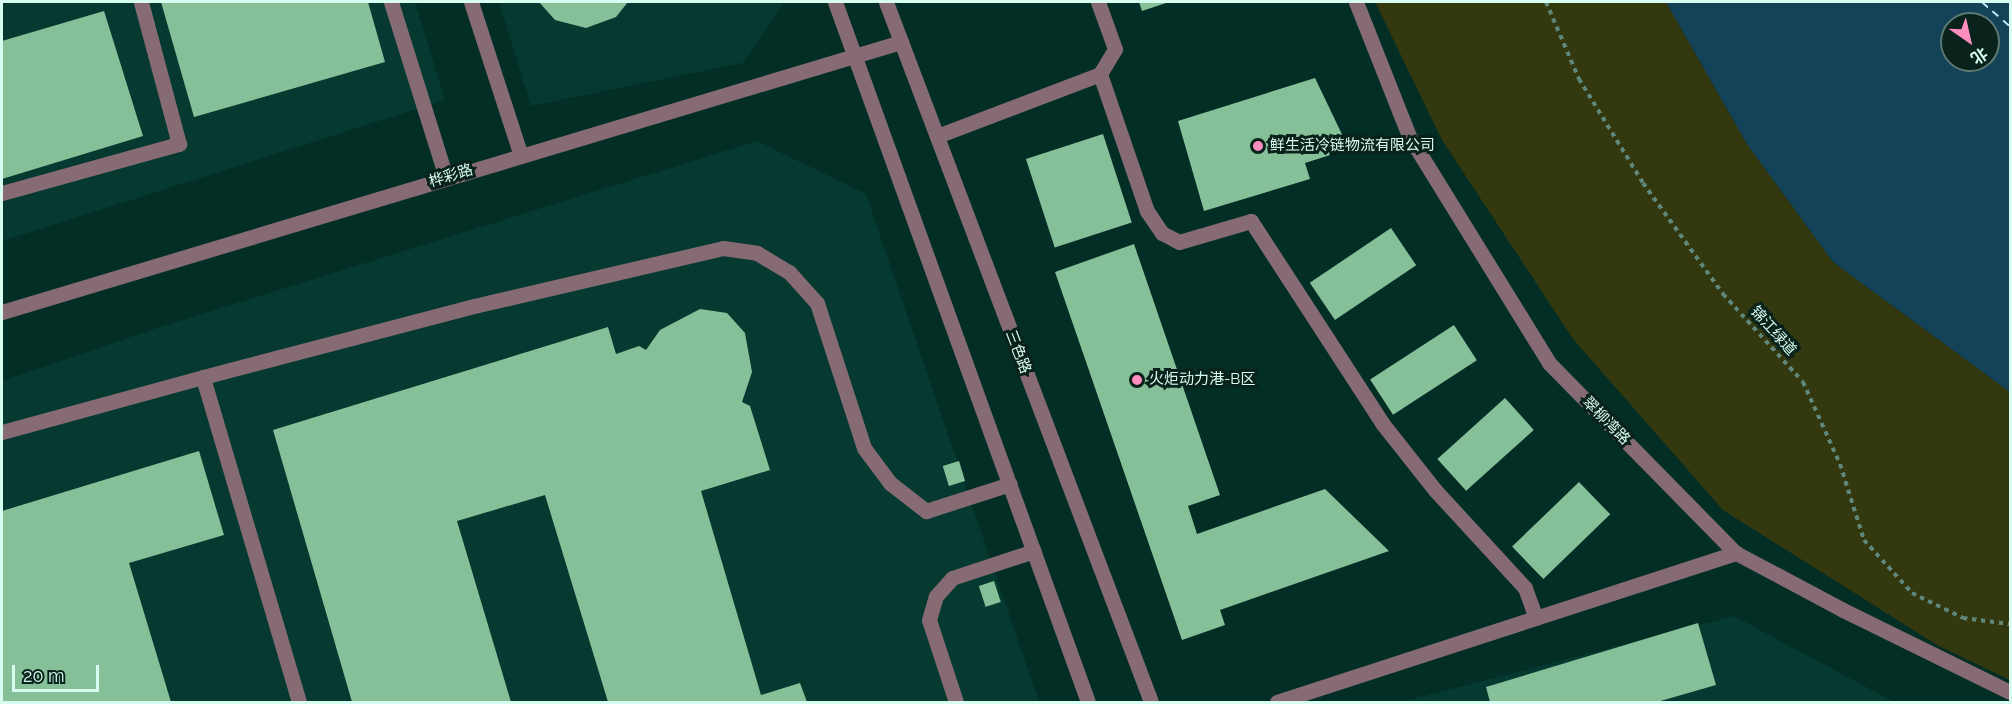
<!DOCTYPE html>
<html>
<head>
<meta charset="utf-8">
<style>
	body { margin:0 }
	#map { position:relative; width:2012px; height:704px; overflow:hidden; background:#032e25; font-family:Raleway,"Noto Sans SC",sans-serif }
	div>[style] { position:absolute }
	.built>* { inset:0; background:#063a30 }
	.green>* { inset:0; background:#33380e }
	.water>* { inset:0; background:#144259 }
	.ferry>* { height:1.5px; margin-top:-0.75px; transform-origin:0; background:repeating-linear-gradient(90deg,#bde6fe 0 8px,transparent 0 14px) }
	.building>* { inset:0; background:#86c099; transform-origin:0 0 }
	.path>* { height:4px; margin-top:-2px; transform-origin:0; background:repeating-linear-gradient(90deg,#5f887d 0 4.5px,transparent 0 9px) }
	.minor>* { height:15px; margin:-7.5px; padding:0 7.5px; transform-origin:7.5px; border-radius:7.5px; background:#866b75 }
	.dots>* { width:16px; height:16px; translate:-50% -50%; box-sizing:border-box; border:3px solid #0a221c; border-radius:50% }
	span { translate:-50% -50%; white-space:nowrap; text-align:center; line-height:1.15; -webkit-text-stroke:6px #0a221c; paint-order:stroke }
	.poi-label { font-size:15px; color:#d7fcf0 }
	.left { translate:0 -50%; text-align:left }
	.street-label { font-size:15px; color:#d7fcf0 }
	.frame { position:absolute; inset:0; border:3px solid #d7fcf0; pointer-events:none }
	.north { position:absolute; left:1940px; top:12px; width:60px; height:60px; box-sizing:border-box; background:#0a221c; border:2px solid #5c7971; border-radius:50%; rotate:146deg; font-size:16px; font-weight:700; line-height:24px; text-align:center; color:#d7fcf0 }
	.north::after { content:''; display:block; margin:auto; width:21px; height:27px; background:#fe8ebd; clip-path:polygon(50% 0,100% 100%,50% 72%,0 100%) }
	.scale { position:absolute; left:12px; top:665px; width:87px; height:27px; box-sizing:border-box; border:3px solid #d7fcf0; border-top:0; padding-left:8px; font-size:18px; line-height:21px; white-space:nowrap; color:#d7fcf0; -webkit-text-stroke:4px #0a221c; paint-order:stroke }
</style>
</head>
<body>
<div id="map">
	<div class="built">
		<div style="clip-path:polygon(2px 2px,415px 2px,445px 100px,2px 241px)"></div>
		<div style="clip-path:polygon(499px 2px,784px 2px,743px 63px,531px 106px)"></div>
		<div style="clip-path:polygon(757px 141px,866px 194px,1039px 702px,2px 702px,2px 381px,163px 326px)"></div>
		<div style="clip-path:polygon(1734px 616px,1894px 702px,1401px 702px)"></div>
	</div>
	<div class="green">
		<div style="clip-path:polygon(1375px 2px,1666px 2px,1747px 144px,1833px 262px,2010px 392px,2010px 680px,1937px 645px,1723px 510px,1573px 339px,1442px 140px)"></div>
	</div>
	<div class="water">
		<div style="clip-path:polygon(evenodd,1666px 2px,2010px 2px,2010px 392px,1833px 262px,1747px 144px,1666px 2px,1952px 24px,1988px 24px,1988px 60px,1952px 60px,1952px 24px)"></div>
	</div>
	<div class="ferry">
		<div style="left:1982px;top:2px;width:37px;rotate:41deg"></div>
	</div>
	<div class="building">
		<div style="clip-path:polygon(161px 2px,368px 2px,385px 62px,194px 117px)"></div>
		<div style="clip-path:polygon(539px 2px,628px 2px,616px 17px,586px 28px,555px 20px)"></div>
		<div style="clip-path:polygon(1139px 2px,1169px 2px,1142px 11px)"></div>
		<div style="clip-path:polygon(104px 11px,143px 136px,2px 179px,2px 41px)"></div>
		<div style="clip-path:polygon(1315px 78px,1349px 149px,1305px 163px,1310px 179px,1204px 211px,1178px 121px)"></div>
		<div style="left:1103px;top:134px;width:93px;height:81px;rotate:72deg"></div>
		<div style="left:1391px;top:228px;width:45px;height:98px;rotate:56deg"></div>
		<div style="clip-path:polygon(1134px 244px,1220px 495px,1188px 506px,1197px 534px,1325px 489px,1389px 551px,1220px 610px,1225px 625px,1182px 640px,1055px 272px)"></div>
		<div style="clip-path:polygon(700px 309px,727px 313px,745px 333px,752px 372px,742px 402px,750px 406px,770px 470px,701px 491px,761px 695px,800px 683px,807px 702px,608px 702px,545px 495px,457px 521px,511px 702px,352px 702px,273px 430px,608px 327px,616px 354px,639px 346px,646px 350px,660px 330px)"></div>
		<div style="left:1454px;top:325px;width:42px;height:100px;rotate:57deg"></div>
		<div style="left:1505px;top:398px;width:43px;height:91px;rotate:48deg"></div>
		<div style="clip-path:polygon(199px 451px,224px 535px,129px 563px,171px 702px,2px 702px,2px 511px)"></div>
		<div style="left:959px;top:461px;width:21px;height:17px;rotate:73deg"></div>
		<div style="left:1579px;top:482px;width:45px;height:93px;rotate:46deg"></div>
		<div style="left:994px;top:581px;width:22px;height:16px;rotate:72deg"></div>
		<div style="clip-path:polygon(1698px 623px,1716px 685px,1657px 702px,1490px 702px,1486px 687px)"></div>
	</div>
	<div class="path">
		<div style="left:1546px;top:2px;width:84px;rotate:66.8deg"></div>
		<div style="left:1579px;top:79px;width:122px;rotate:58.4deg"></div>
		<div style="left:1643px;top:183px;width:137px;rotate:54.2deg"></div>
		<div style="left:1723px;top:294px;width:119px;rotate:47.7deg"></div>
		<div style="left:1803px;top:382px;width:90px;rotate:65.7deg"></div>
		<div style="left:1840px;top:464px;width:80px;rotate:72.5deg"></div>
		<div style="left:1864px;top:540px;width:72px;rotate:47.8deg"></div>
		<div style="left:1912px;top:593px;width:57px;rotate:26.1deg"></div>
		<div style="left:1963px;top:618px;width:47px;rotate:7.3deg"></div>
	</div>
	<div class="minor">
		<div style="left:391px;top:2px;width:184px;rotate:72.6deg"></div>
		<div style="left:471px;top:2px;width:162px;rotate:72deg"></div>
		<div style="left:835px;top:2px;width:744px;rotate:70.13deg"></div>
		<div style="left:886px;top:2px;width:748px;rotate:69.26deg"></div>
		<div style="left:1098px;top:2px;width:50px;rotate:70.1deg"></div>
		<div style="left:1115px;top:49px;width:29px;rotate:121deg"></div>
		<div style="left:1100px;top:74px;width:145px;rotate:71.1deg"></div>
		<div style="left:1147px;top:211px;width:27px;rotate:56deg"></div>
		<div style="left:1162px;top:233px;width:19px;rotate:28deg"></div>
		<div style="left:1179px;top:242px;width:75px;rotate:-16.3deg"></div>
		<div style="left:1251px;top:221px;width:241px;rotate:57deg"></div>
		<div style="left:1382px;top:423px;width:85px;rotate:51.7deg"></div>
		<div style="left:1435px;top:490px;width:133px;rotate:47.4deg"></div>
		<div style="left:1525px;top:588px;width:32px;rotate:70deg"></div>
		<div style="left:1356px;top:2px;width:144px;rotate:68.4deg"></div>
		<div style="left:1409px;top:136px;width:267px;rotate:58.3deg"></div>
		<div style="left:1549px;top:363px;width:267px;rotate:45.5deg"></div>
		<div style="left:1736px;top:553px;width:121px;rotate:28deg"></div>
		<div style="left:1843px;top:610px;width:186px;rotate:26.2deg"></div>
		<div style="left:937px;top:136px;width:174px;rotate:-20.8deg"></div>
		<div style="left:2px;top:193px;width:184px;rotate:-15.5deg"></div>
		<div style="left:179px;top:144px;width:147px;rotate:-105deg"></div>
		<div style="left:2px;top:312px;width:939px;rotate:-16.72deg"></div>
		<div style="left:2px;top:432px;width:208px;rotate:-15.3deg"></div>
		<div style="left:299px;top:702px;width:339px;rotate:-106.5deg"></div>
		<div style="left:203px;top:377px;width:280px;rotate:-14.7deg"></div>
		<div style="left:474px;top:306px;width:256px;rotate:-13.1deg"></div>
		<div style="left:723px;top:248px;width:34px;rotate:8deg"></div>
		<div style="left:757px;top:253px;width:37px;rotate:31deg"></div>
		<div style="left:789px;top:272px;width:42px;rotate:47.9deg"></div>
		<div style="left:817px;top:303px;width:152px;rotate:72deg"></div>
		<div style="left:864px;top:448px;width:44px;rotate:53.4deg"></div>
		<div style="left:890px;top:483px;width:46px;rotate:37.9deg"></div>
		<div style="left:926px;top:511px;width:88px;rotate:-17.8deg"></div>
		<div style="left:956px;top:702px;width:86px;rotate:-108.2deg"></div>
		<div style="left:929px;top:620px;width:25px;rotate:-74deg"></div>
		<div style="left:936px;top:596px;width:24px;rotate:-48deg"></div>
		<div style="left:952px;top:578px;width:86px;rotate:-18.2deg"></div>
		<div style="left:1277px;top:702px;width:483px;rotate:-18deg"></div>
	</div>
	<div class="dots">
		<div style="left:1258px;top:146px;background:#fe8ebd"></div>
		<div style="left:1137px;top:380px;background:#fe8ebd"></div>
	</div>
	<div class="poi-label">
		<span class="left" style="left:1270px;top:146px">鲜生活冷链物流有限公司</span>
		<span class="left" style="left:1149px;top:380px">火炬动力港-B区</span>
	</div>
	<div class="street-label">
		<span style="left:451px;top:176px;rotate:-17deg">桦彩路</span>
		<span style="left:1773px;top:331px;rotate:48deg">锦江绿道</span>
		<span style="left:1018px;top:352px;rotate:69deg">三色路</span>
		<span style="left:1606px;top:421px;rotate:45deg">翠柳湾路</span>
	</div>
	<div class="frame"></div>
	<div class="north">北</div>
	<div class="scale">20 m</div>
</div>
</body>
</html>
